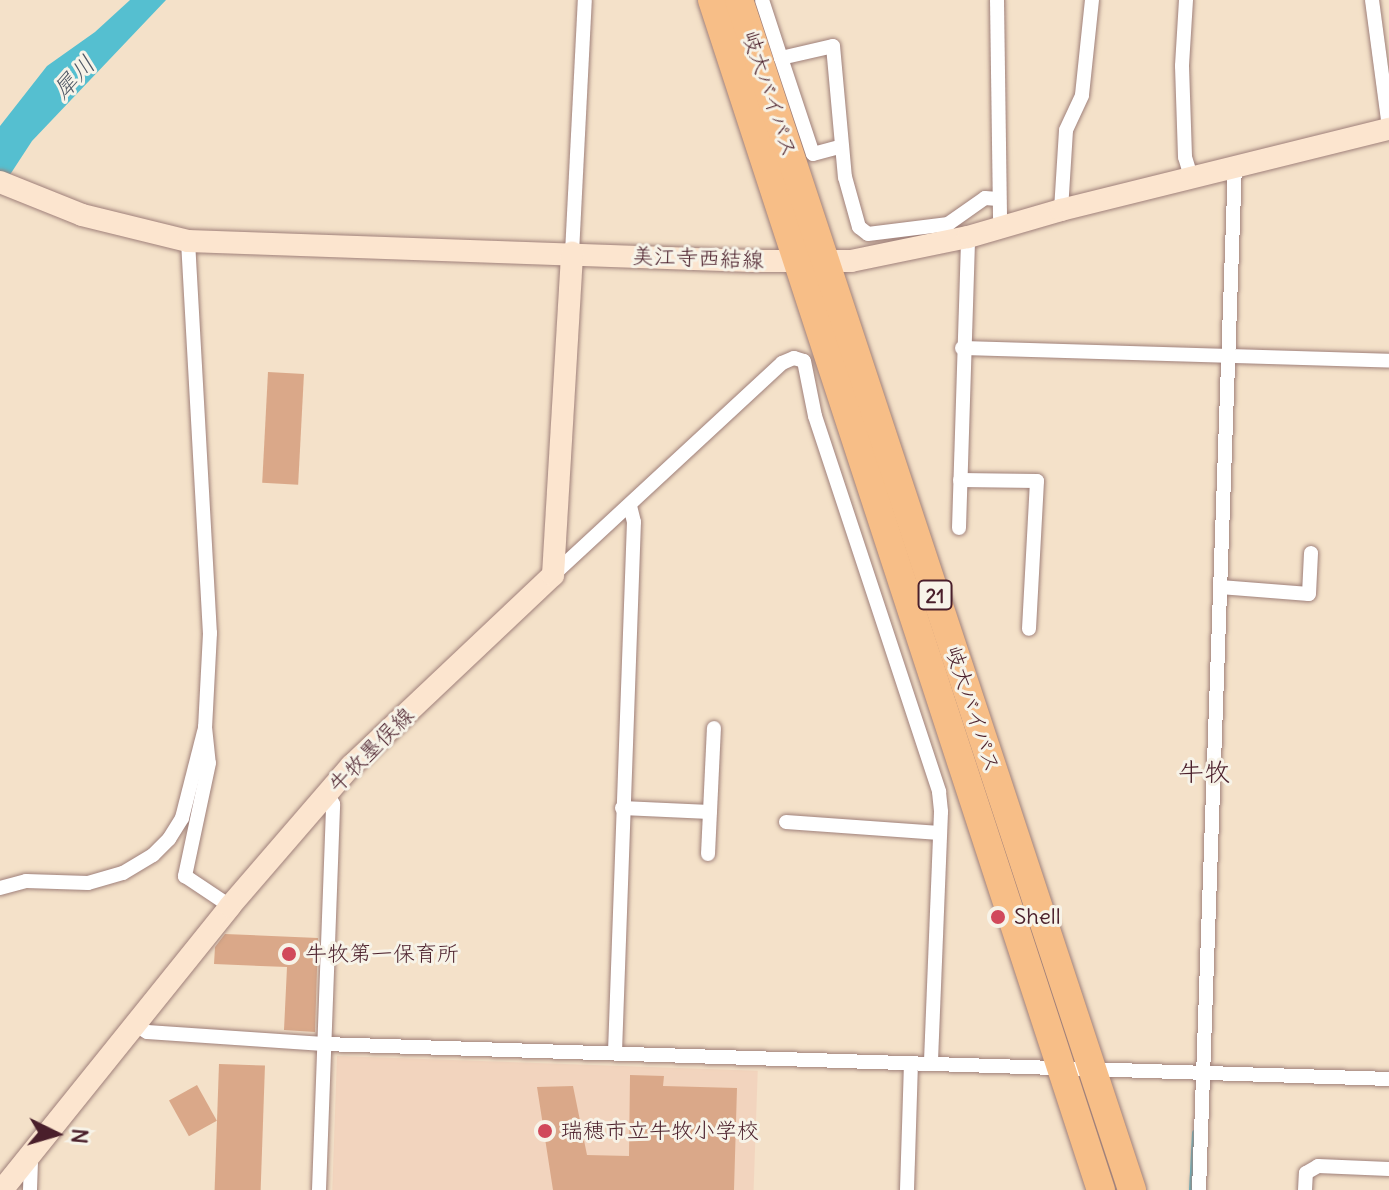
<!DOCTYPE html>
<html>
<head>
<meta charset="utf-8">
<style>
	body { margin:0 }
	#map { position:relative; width:1389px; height:1190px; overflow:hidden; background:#f4e1c9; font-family:Delius,"Klee One",sans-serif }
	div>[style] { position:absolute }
	.built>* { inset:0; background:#f2d4be; transform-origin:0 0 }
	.water>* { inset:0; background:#55bfd0 }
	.stream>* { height:5px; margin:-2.5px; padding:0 2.5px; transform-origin:2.5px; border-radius:2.5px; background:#55bfd0 }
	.building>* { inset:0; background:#daa889; transform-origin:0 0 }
	.roads { filter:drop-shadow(0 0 2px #9f807a) drop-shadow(0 0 2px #9f807a) }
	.street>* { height:14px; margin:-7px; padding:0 7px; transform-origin:7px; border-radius:7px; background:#fff }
	.secondary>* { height:22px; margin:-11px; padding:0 11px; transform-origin:11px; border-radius:11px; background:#fce5cf }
	.highway>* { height:28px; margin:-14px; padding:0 14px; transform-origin:14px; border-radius:14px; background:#f7be87 }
	.dots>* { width:22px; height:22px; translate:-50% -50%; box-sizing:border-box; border:4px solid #f7f3e8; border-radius:50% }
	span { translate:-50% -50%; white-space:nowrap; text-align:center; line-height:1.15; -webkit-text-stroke:6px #f7f3e8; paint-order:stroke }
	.shield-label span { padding:2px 6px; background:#f7f3e8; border:2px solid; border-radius:6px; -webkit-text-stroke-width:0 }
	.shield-label { font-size:20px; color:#4a1f2b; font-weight:700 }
	.street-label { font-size:22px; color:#4a1f2b }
	.poi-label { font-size:22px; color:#4a1f2b }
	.left { translate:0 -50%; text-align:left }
	.water-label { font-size:24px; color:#4e5765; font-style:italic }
	.quarter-label { font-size:26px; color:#4a1f2b }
	.north { position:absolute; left:16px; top:1094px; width:80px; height:80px; -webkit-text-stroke:6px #f7f3e8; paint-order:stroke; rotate:95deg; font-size:22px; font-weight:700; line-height:32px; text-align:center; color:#4a1f2b }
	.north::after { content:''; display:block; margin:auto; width:28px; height:36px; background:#4a1f2b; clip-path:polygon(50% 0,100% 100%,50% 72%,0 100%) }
</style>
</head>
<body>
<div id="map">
	<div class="built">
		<div style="left:337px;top:1056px;width:421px;height:134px;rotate:2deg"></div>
	</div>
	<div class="water">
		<div style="clip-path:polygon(130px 0,166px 0,32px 141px,0 190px,0 126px,47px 66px,95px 32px)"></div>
	</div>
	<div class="stream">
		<div style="left:1191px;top:1190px;width:58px;rotate:-87deg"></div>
	</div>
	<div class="building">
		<div style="left:268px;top:372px;width:36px;height:111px;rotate:3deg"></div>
		<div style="clip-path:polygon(225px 934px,318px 938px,315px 1032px,284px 1030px,287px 967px,214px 964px,215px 947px)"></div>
		<div style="left:219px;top:1064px;width:46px;height:126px;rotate:2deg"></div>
		<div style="clip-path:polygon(630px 1075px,664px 1076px,663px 1086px,737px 1088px,734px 1190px,553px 1190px,537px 1087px,573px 1086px,587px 1155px,629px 1156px)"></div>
		<div style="left:197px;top:1085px;width:41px;height:32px;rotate:61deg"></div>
	</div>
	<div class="roads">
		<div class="street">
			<div style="left:762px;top:0;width:61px;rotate:71.9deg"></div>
			<div style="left:781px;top:58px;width:53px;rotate:-13deg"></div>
			<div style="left:833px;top:46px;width:132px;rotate:84.8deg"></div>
			<div style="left:845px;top:177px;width:52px;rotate:74.4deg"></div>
			<div style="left:859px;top:227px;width:11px;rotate:38deg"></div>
			<div style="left:868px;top:234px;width:81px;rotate:-7.1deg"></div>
			<div style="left:948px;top:224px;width:45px;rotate:-35.1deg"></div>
			<div style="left:985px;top:198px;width:13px;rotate:4deg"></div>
			<div style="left:997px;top:0;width:227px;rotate:89.2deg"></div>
			<div style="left:1186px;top:0;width:66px;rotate:93.5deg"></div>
			<div style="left:1182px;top:66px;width:91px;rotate:88.1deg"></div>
			<div style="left:1185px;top:157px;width:21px;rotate:73deg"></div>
			<div style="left:1372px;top:0;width:128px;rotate:82.4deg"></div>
			<div style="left:781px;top:58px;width:101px;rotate:71.6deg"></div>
			<div style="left:813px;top:154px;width:28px;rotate:-15deg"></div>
			<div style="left:1061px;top:210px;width:80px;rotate:-86.4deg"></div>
			<div style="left:1066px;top:130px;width:38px;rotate:-65deg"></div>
			<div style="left:1082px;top:95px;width:96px;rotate:-84deg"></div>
			<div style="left:188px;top:241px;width:393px;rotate:86.8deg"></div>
			<div style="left:210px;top:633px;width:94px;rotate:93deg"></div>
			<div style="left:205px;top:727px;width:36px;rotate:84deg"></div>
			<div style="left:209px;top:763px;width:116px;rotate:102deg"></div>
			<div style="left:185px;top:876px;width:54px;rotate:33.7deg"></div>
			<div style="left:572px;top:253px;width:253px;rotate:-87.1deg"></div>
			<div style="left:962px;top:348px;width:427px;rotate:1.7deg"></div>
			<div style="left:960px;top:480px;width:77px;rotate:0.7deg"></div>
			<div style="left:1037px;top:481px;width:148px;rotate:93.1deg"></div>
			<div style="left:959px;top:528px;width:291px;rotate:-88.2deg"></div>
			<div style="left:553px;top:575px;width:312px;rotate:-42.8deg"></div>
			<div style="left:782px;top:363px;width:13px;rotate:-23deg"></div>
			<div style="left:794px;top:358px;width:10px;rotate:17deg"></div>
			<div style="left:804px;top:361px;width:56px;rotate:78.7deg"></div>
			<div style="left:815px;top:416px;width:396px;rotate:71.7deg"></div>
			<div style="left:939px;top:792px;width:20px;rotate:84deg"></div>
			<div style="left:941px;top:812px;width:252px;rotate:92.3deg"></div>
			<div style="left:1220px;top:587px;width:89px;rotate:4.5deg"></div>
			<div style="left:1309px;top:594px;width:41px;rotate:-87.2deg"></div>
			<div style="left:622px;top:808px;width:88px;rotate:2.6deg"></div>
			<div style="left:786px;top:822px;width:154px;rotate:4.1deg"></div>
			<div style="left:708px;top:854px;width:126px;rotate:-87.3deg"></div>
			<div style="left:0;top:888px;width:27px;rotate:-15deg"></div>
			<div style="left:26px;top:881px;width:62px;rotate:1.8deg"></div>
			<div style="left:88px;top:883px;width:36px;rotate:-16deg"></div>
			<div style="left:123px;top:873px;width:35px;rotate:-31deg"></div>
			<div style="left:153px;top:855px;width:23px;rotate:-45deg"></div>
			<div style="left:169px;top:839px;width:25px;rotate:-58deg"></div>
			<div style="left:182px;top:818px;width:89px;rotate:-75.7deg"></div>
			<div style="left:135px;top:1025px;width:14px;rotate:30deg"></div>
			<div style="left:147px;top:1032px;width:177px;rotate:3.9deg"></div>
			<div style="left:324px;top:1044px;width:1066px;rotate:1.88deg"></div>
			<div style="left:615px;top:1052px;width:530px;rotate:-87.95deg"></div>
			<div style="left:634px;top:522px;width:16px;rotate:-104deg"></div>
			<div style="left:30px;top:1190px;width:36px;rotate:-88deg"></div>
			<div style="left:319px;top:1190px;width:386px;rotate:-87.9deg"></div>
			<div style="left:333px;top:804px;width:13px;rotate:-119deg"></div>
			<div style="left:907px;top:1190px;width:126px;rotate:-88.2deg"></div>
			<div style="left:1199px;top:1190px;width:1025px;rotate:-87.99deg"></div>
			<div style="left:1305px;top:1190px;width:17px;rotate:-87deg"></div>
			<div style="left:1306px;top:1173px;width:14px;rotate:-30deg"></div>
			<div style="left:1318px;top:1166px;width:71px;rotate:2.4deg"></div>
		</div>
		<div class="secondary">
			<div style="left:0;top:182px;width:88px;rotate:21.9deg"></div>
			<div style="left:82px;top:215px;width:109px;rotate:13.8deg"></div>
			<div style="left:188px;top:241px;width:565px;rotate:2.03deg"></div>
			<div style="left:753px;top:261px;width:98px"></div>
			<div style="left:851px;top:261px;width:119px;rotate:-11.6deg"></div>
			<div style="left:968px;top:237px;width:97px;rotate:-16.2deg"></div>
			<div style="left:1061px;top:210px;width:338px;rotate:-13.9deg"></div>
			<div style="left:2px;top:1190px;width:364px;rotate:-51.2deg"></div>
			<div style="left:230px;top:906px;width:185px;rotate:-49.2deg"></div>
			<div style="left:351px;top:766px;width:278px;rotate:-43.4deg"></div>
			<div style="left:553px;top:575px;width:323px;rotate:-86.6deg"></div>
		</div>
		<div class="highway">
			<div style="left:712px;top:0;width:1252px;rotate:71.9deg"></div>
			<div style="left:739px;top:0;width:1253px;rotate:71.72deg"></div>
		</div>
	</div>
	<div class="dots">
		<div style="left:998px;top:917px;background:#d1495b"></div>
		<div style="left:289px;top:954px;background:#d1495b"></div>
		<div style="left:545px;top:1131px;background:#d1495b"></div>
	</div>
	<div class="shield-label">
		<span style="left:935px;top:595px">21</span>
	</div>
	<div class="street-label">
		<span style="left:770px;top:94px;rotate:72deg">岐大バイパス</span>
		<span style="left:698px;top:258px;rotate:2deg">美江寺西結線</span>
		<span style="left:973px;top:709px;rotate:72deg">岐大バイパス</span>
		<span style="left:371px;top:750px;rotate:-45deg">牛牧墨俣線</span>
	</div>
	<div class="poi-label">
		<span class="left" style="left:1014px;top:917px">Shell</span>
		<span class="left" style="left:305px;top:954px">牛牧第一保育所</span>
		<span class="left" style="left:561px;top:1131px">瑞穂市立牛牧小学校</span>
	</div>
	<div class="water-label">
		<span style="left:74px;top:77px;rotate:-46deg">犀川</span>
	</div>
	<div class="quarter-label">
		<span style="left:1204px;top:772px">牛牧</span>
	</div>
	<div class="north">N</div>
</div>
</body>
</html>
